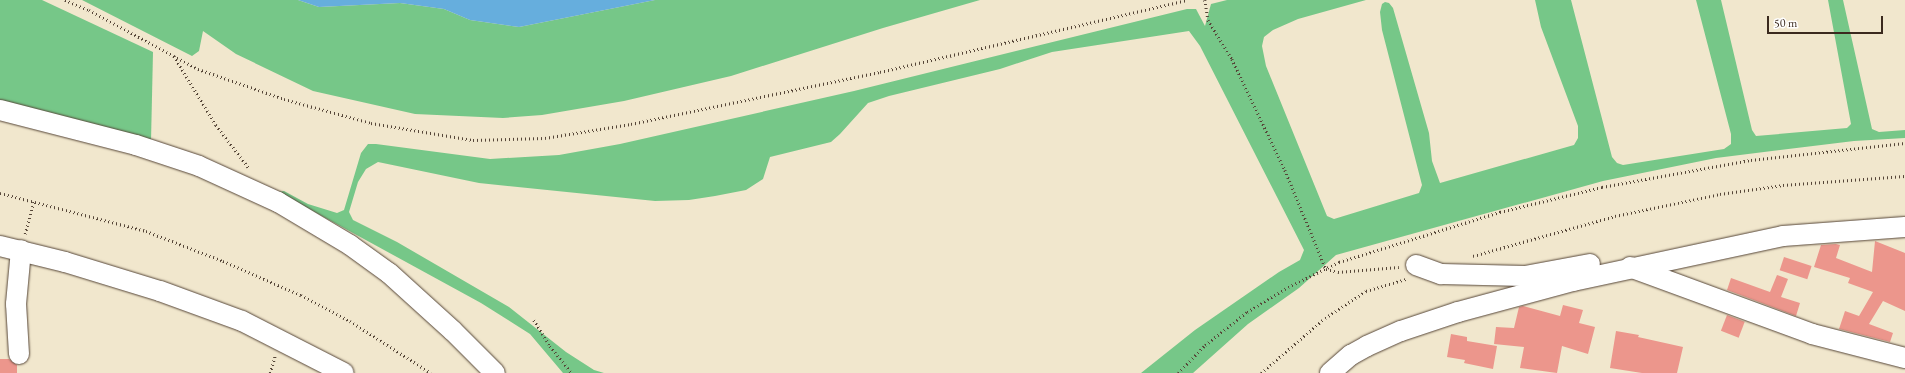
<!DOCTYPE html>
<html>
<head>
<meta charset="utf-8">
<style>
	body { margin:0 }
	#map { position:relative; width:1905px; height:373px; overflow:hidden; background:#f1e7cd; font-family:"EB Garamond",serif }
	div>[style] { position:absolute }
	.green>* { inset:0; background:#76c788 }
	.water>* { inset:0; background:#66aedd }
	.building>* { inset:0; background:#ec968c; transform-origin:0 0 }
	.path>* { height:2.5px; margin-top:-1.25px; transform-origin:0; background:repeating-linear-gradient(90deg,#564638 0 1px,transparent 0 4px) }
	.roads { filter:drop-shadow(0 0 1px #564638) drop-shadow(0 0 1px #564638) }
	.minor>* { height:20px; margin:-10px; padding:0 10px; transform-origin:10px; border-radius:10px; background:#fff }
	span { translate:-50% -50%; white-space:nowrap; text-align:center; line-height:1.15; -webkit-text-stroke:3.5px #fff; paint-order:stroke }
	.scale { position:absolute; left:1767px; top:16px; width:116px; height:18px; box-sizing:border-box; border:2px solid #3b2a1e; border-top:0; padding-left:5px; font-size:12px; line-height:14px; white-space:nowrap; color:#3b2a1e; -webkit-text-stroke:3px #fff; paint-order:stroke }
</style>
</head>
<body>
<div id="map">
	<div class="green">
		<div style="clip-path:polygon(0 0,42px 0,153px 52px,151px 141px,0 103px)"></div>
		<div style="clip-path:polygon(82px 0,298px 0,319px 7px,400px 3px,444px 9px,470px 20px,519px 27px,655px 0,980px 0,883px 28px,731px 76px,624px 101px,542px 115px,503px 118px,415px 114px,313px 91px,236px 54px,203px 31px,199px 51px,192px 56px)"></div>
		<div style="clip-path:polygon(1227px 0,1366px 0,1298px 19px,1273px 30px,1264px 37px,1262px 46px,1266px 66px,1327px 216px,1334px 219px,1419px 193px,1422px 185px,1382px 30px,1380px 12px,1382px 4px,1385px 2px,1389px 3px,1393px 8px,1429px 133px,1432px 161px,1440px 183px,1574px 145px,1578px 138px,1578px 126px,1541px 27px,1535px 0,1571px 0,1612px 157px,1617px 163px,1623px 165px,1724px 149px,1731px 144px,1731px 134px,1696px 0,1721px 0,1752px 130px,1756px 136px,1847px 128px,1851px 124px,1828px 0,1843px 0,1872px 129px,1879px 132px,1905px 130px,1905px 138px,1854px 141px,1716px 158px,1603px 181px,1336px 255px,1299px 288px,1248px 324px,1193px 373px,1141px 373px,1195px 330px,1279px 272px,1300px 260px,1304px 250px,1200px 46px,1189px 31px,1052px 52px,1000px 69px,889px 96px,868px 103px,840px 134px,831px 142px,770px 157px,763px 179px,746px 190px,715px 196px,689px 200px,655px 201px,479px 183px,378px 162px,366px 169px,358px 182px,349px 212px,353px 220px,397px 242px,509px 307px,566px 352px,594px 370px,604px 373px,563px 373px,530px 334px,481px 303px,278px 192px,284px 191px,308px 204px,337px 213px,344px 210px,361px 153px,368px 144px,376px 144px,490px 159px,559px 155px,620px 144px,854px 91px,1187px 9px,1196px 9px,1205px 26px,1211px 4px)"></div>
	</div>
	<div class="water">
		<div style="clip-path:polygon(298px 0,655px 0,519px 27px,470px 20px,444px 9px,400px 3px,319px 7px)"></div>
	</div>
	<div class="building">
		<div style="clip-path:polygon(1875px 241px,1905px 253px,1905px 311px,1883px 301px,1869px 324px,1893px 333px,1890px 342px,1839px 329px,1845px 311px,1859px 316px,1873px 292px,1848px 283px,1850px 278px,1814px 267px,1821px 245px,1836px 244px,1840px 245px,1836px 258px,1872px 272px)"></div>
		<div style="left:1784px;top:257px;width:29px;height:14px;rotate:18deg"></div>
		<div style="clip-path:polygon(1777px 275px,1788px 279px,1781px 297px,1800px 303px,1796px 316px,1727px 290px,1731px 278px,1770px 292px)"></div>
		<div style="clip-path:polygon(1563px 305px,1583px 310px,1579px 323px,1595px 327px,1588px 354px,1562px 346px,1557px 373px,1520px 368px,1524px 347px,1494px 344px,1496px 327px,1514px 328px,1519px 307px,1523px 306px,1560px 316px)"></div>
		<div style="left:1727px;top:315px;width:19px;height:17px;rotate:21deg"></div>
		<div style="clip-path:polygon(1616px 331px,1639px 335px,1638px 337px,1683px 347px,1677px 373px,1642px 373px,1610px 368px)"></div>
		<div style="clip-path:polygon(1451px 334px,1467px 337px,1467px 341px,1497px 346px,1493px 369px,1464px 363px,1465px 360px,1447px 357px)"></div>
		<div style="clip-path:polygon(0 359px,9px 359px,17px 365px,17px 373px,0 373px)"></div>
	</div>
	<div class="path">
		<div style="left:65px;top:0;width:26px;rotate:23deg"></div>
		<div style="left:89px;top:10px;width:124px;rotate:28.4deg"></div>
		<div style="left:198px;top:69px;width:91px;rotate:19.2deg"></div>
		<div style="left:284px;top:99px;width:90px;rotate:15.4deg"></div>
		<div style="left:371px;top:123px;width:103px;rotate:9.5deg"></div>
		<div style="left:473px;top:140px;width:72px;rotate:-1.6deg"></div>
		<div style="left:545px;top:138px;width:87px;rotate:-9.2deg"></div>
		<div style="left:631px;top:124px;width:254px;rotate:-11.8deg"></div>
		<div style="left:880px;top:72px;width:316px;rotate:-13.2deg"></div>
		<div style="left:1205px;top:0;width:20px;rotate:81deg"></div>
		<div style="left:1208px;top:20px;width:46px;rotate:58.4deg"></div>
		<div style="left:1232px;top:59px;width:123px;rotate:64.5deg"></div>
		<div style="left:1285px;top:170px;width:107px;rotate:67.5deg"></div>
		<div style="left:1326px;top:269px;width:12px;rotate:14deg"></div>
		<div style="left:1338px;top:272px;width:61px;rotate:-4.7deg"></div>
		<div style="left:174px;top:56px;width:81px;rotate:58.7deg"></div>
		<div style="left:216px;top:125px;width:54px;rotate:52.5deg"></div>
		<div style="left:0;top:193px;width:151px;rotate:14.6deg"></div>
		<div style="left:146px;top:231px;width:83px;rotate:21.3deg"></div>
		<div style="left:223px;top:261px;width:85px;rotate:23.6deg"></div>
		<div style="left:301px;top:295px;width:55px;rotate:28deg"></div>
		<div style="left:350px;top:321px;width:96px;rotate:32.7deg"></div>
		<div style="left:25px;top:234px;width:34px;rotate:-75deg"></div>
		<div style="left:1473px;top:256px;width:148px;rotate:-15.7deg"></div>
		<div style="left:1615px;top:216px;width:107px;rotate:-11.8deg"></div>
		<div style="left:1720px;top:194px;width:64px;rotate:-8.1deg"></div>
		<div style="left:1783px;top:185px;width:122px;rotate:-4.2deg"></div>
		<div style="left:534px;top:320px;width:31px;rotate:58deg"></div>
		<div style="left:550px;top:346px;width:35px;rotate:51deg"></div>
		<div style="left:270px;top:373px;width:18px;rotate:-74deg"></div>
		<div style="left:1178px;top:373px;width:39px;rotate:-46deg"></div>
		<div style="left:1205px;top:345px;width:53px;rotate:-38.2deg"></div>
		<div style="left:1247px;top:312px;width:48px;rotate:-31.4deg"></div>
		<div style="left:1288px;top:287px;width:57px;rotate:-26.1deg"></div>
		<div style="left:1339px;top:262px;width:169px;rotate:-17.3deg"></div>
		<div style="left:1500px;top:212px;width:105px;rotate:-13.8deg"></div>
		<div style="left:1602px;top:187px;width:151px;rotate:-10.3deg"></div>
		<div style="left:1751px;top:160px;width:155px;rotate:-6.3deg"></div>
		<div style="left:1261px;top:373px;width:84px;rotate:-40.7deg"></div>
		<div style="left:1325px;top:318px;width:49px;rotate:-33.4deg"></div>
		<div style="left:1366px;top:291px;width:42px;rotate:-16.7deg"></div>
	</div>
	<div class="roads">
		<div class="minor">
			<div style="left:0;top:110px;width:140px;rotate:14.4deg"></div>
			<div style="left:136px;top:145px;width:66px;rotate:18.4deg"></div>
			<div style="left:199px;top:166px;width:87px;rotate:24.5deg"></div>
			<div style="left:278px;top:202px;width:84px;rotate:30.8deg"></div>
			<div style="left:350px;top:245px;width:48px;rotate:35.7deg"></div>
			<div style="left:389px;top:273px;width:86px;rotate:42.2deg"></div>
			<div style="left:453px;top:331px;width:59px;rotate:45deg"></div>
			<div style="left:0;top:246px;width:67px;rotate:13.8deg"></div>
			<div style="left:65px;top:262px;width:99px;rotate:17deg"></div>
			<div style="left:160px;top:291px;width:87px;rotate:20.1deg"></div>
			<div style="left:242px;top:321px;width:114px;rotate:27deg"></div>
			<div style="left:1416px;top:265px;width:27px;rotate:20deg"></div>
			<div style="left:1441px;top:274px;width:84px;rotate:1.4deg"></div>
			<div style="left:1525px;top:276px;width:66px;rotate:-10.5deg"></div>
			<div style="left:1630px;top:267px;width:194px;rotate:20.2deg"></div>
			<div style="left:1812px;top:334px;width:96px;rotate:14.5deg"></div>
			<div style="left:19px;top:354px;width:50px;rotate:-93.4deg"></div>
			<div style="left:16px;top:304px;width:54px;rotate:-84.7deg"></div>
			<div style="left:1330px;top:373px;width:28px;rotate:-41deg"></div>
			<div style="left:1351px;top:355px;width:18px;rotate:-29deg"></div>
			<div style="left:1367px;top:346px;width:37px;rotate:-24deg"></div>
			<div style="left:1401px;top:331px;width:60px;rotate:-18.4deg"></div>
			<div style="left:1458px;top:312px;width:119px;rotate:-15.1deg"></div>
			<div style="left:1573px;top:281px;width:215px;rotate:-12.1deg"></div>
			<div style="left:1783px;top:236px;width:122px;rotate:-4.2deg"></div>
		</div>
	</div>
	<div class="scale">50 m</div>
</div>
</body>
</html>
